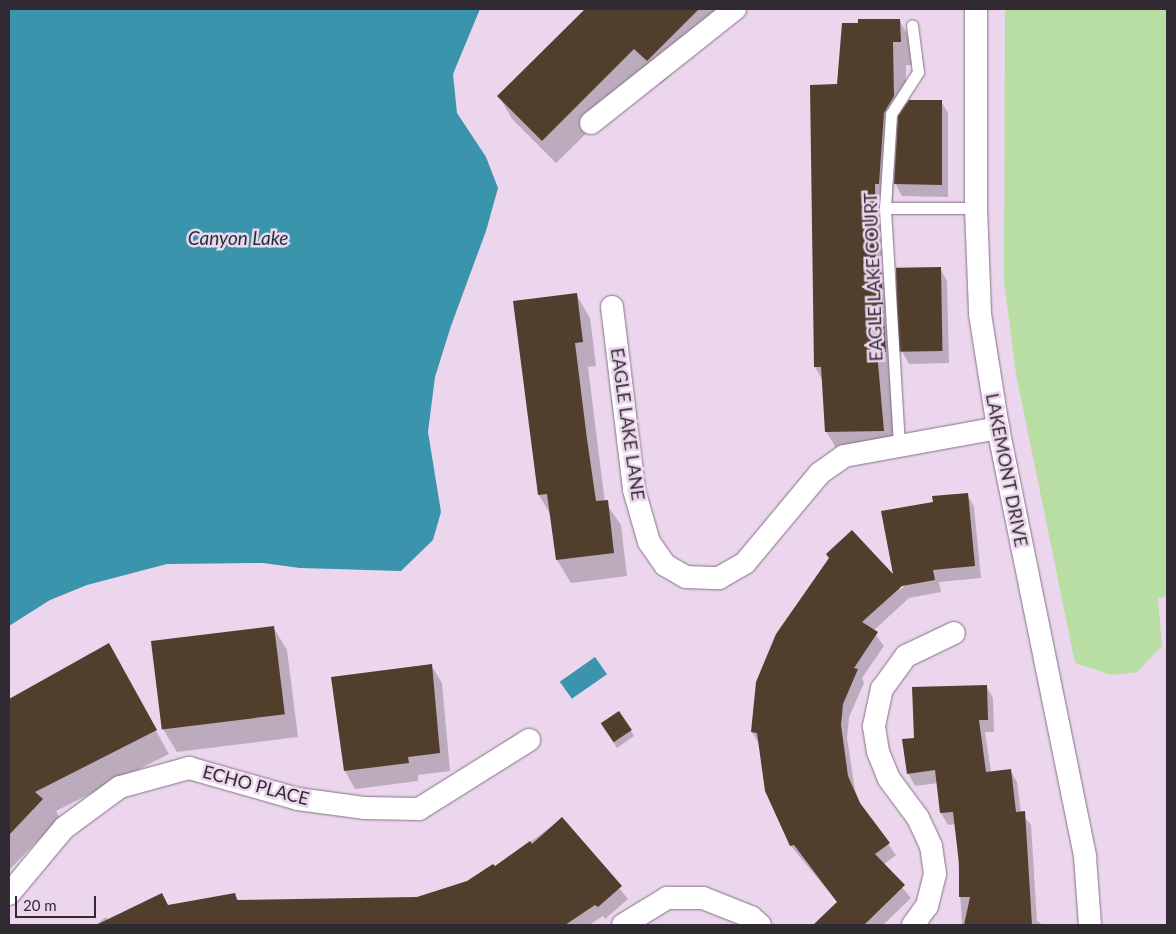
<!DOCTYPE html>
<html>
<head>
<meta charset="utf-8">
<style>
	body { margin:0 }
	#map { position:relative; width:1176px; height:934px; overflow:hidden; background:#ebd6ed; font-family:Lato,sans-serif }
	div>[style] { position:absolute }
	.green>* { inset:0; background:#b8dea3 }
	.water>* { inset:0; background:#3994ac; transform-origin:0 0 }
	.shadow>* { inset:0; background:#0003 }
	.building>* { inset:0; background:#513e2d; transform-origin:0 0 }
	.roads { filter:drop-shadow(0 0 1px #847186) drop-shadow(0 0 1px #847186) }
	.service>* { height:11px; margin:-5.5px; padding:0 5.5px; transform-origin:5.5px; border-radius:5.5px; background:#fff }
	.minor>* { height:22px; margin:-11px; padding:0 11px; transform-origin:11px; border-radius:11px; background:#fff }
	span { translate:-50% -50%; white-space:nowrap; text-align:center; line-height:1.15; -webkit-text-stroke:5px #ebd6ed; paint-order:stroke }
	.street-label { font-size:18px; color:#322a32 }
	.water-label { font-size:19px; color:#1c3137; font-style:italic }
	.frame { position:absolute; inset:0; border:10px solid #322a32; pointer-events:none }
	.scale { position:absolute; left:15px; top:896px; width:81px; height:22px; box-sizing:border-box; border:2px solid #322a32; border-top:0; padding-left:6px; font-size:15px; line-height:18px; white-space:nowrap; color:#322a32; -webkit-text-stroke:4px #ebd6ed; paint-order:stroke }
</style>
</head>
<body>
<div id="map">
	<div class="green">
		<div style="clip-path:polygon(1005px 9px,1167px 9px,1167px 597px,1158px 598px,1162px 646px,1137px 672px,1112px 675px,1075px 663px,1016px 374px,1004px 281px)"></div>
	</div>
	<div class="water">
		<div style="clip-path:polygon(9px 9px,480px 9px,453px 74px,457px 113px,486px 157px,498px 188px,486px 231px,451px 326px,435px 377px,428px 432px,441px 512px,433px 540px,401px 571px,300px 568px,263px 563px,167px 564px,87px 585px,50px 600px,9px 626px)"></div>
		<div style="left:595px;top:657px;width:21px;height:43px;rotate:55deg"></div>
	</div>
	<div class="shadow">
		<div style="clip-path:polygon(586px 9px,736px 9px,661px 84px,649px 72px,556px 163px,512px 119px,499px 96px)"></div>
		<div style="clip-path:polygon(899px 20px,913px 44px,913px 65px,906px 65px,906px 106px,941px 101px,948px 113px,948px 197px,902px 196px,894px 181px,892px 207px,888px 207px,897px 454px,840px 455px,826px 431px,823px 381px,815px 367px,811px 86px,838px 86px)"></div>
		<div style="clip-path:polygon(940px 268px,947px 281px,949px 363px,909px 364px,902px 351px)"></div>
		<div style="clip-path:polygon(576px 294px,590px 318px,596px 366px,588px 367px,600px 464px,605px 502px,621px 525px,627px 576px,571px 583px,557px 560px,552px 517px,539px 495px,515px 302px)"></div>
		<div style="clip-path:polygon(evenodd,967px 494px,974px 507px,981px 578px,939px 582px,941px 592px,909px 598px,873px 631px,884px 646px,862px 678px,864px 683px,849px 717px,847px 738px,855px 790px,863px 810px,896px 855px,883px 865px,911px 898px,883px 925px,830px 925px,825px 916px,838px 903px,791px 846px,766px 791px,759px 744px,752px 732px,895px 578px,934px 503px,967px 494px,907px 583px,900px 590px,900px 586px,907px 583px)"></div>
		<div style="clip-path:polygon(273px 627px,287px 650px,298px 737px,177px 752px,163px 729px)"></div>
		<div style="clip-path:polygon(108px 645px,169px 754px,56px 811px,60px 818px,9px 870px,9px 700px)"></div>
		<div style="clip-path:polygon(431px 665px,442px 683px,450px 771px,418px 775px,418px 781px,355px 789px,345px 771px)"></div>
		<div style="clip-path:polygon(986px 686px,993px 698px,994px 732px,985px 732px,991px 772px,1010px 770px,1017px 782px,1021px 813px,1031px 825px,1037px 921px,1043px 925px,962px 925px,956px 824px,948px 825px,941px 813px,938px 783px,915px 786px,908px 773px,915px 739px)"></div>
		<div style="clip-path:polygon(605px 729px,631px 731px,634px 736px,617px 748px)"></div>
		<div style="clip-path:polygon(562px 819px,628px 899px,605px 919px,603px 916px,589px 925px,96px 925px,106px 917px,109px 921px,235px 894px,239px 901px,417px 898px,467px 882px,494px 868px)"></div>
	</div>
	<div class="building">
		<div style="clip-path:polygon(585px 9px,699px 9px,647px 61px,634px 49px,542px 141px,497px 96px)"></div>
		<div style="clip-path:polygon(858px 19px,900px 19px,901px 42px,893px 42px,894px 96px,884px 113px,879px 184px,875px 184px,876px 269px,881px 269px,886px 352px,877px 352px,884px 431px,825px 432px,821px 367px,814px 367px,810px 85px,837px 84px,842px 23px,858px 23px)"></div>
		<div style="clip-path:polygon(909px 100px,942px 100px,942px 185px,894px 184px,898px 116px)"></div>
		<div style="left:941px;top:267px;width:84px;height:45px;rotate:89deg"></div>
		<div style="clip-path:polygon(577px 293px,583px 342px,575px 343px,587px 439px,596px 501px,608px 500px,614px 553px,556px 560px,547px 494px,538px 495px,513px 301px)"></div>
		<div style="clip-path:polygon(968px 493px,975px 566px,933px 570px,935px 580px,902px 586px,862px 622px,878px 632px,854px 668px,858px 669px,843px 704px,841px 725px,848px 776px,860px 803px,890px 843px,875px 854px,905px 885px,864px 925px,813px 925px,837px 902px,794px 845px,790px 846px,765px 791px,757px 733px,751px 732px,756px 682px,776px 634px,829px 558px,826px 554px,852px 530px,893px 574px,881px 511px,933px 502px,932px 496px)"></div>
		<div style="left:274px;top:626px;width:89px;height:124px;rotate:83deg"></div>
		<div style="clip-path:polygon(109px 643px,157px 730px,35px 792px,43px 799px,9px 835px,9px 699px)"></div>
		<div style="clip-path:polygon(432px 664px,440px 753px,408px 757px,409px 763px,344px 771px,331px 677px)"></div>
		<div style="clip-path:polygon(987px 685px,988px 720px,979px 720px,986px 772px,1011px 769px,1016px 812px,1025px 811px,1032px 925px,964px 925px,970px 897px,959px 897px,959px 863px,953px 812px,940px 813px,935px 770px,907px 774px,902px 739px,914px 738px,912px 687px)"></div>
		<div style="left:619px;top:711px;width:23px;height:22px;rotate:56deg"></div>
		<div style="clip-path:polygon(562px 817px,622px 886px,598px 907px,595px 905px,565px 925px,96px 925px,162px 893px,168px 905px,235px 893px,237px 900px,417px 897px,467px 881px,493px 864px,495px 866px,530px 841px,532px 844px)"></div>
	</div>
	<div class="roads">
		<div class="service">
			<div style="left:885px;top:208px;width:91px"></div>
			<div style="left:899px;top:445px;width:237px;rotate:-93.4deg"></div>
			<div style="left:885px;top:208px;width:94px;rotate:-86.3deg"></div>
			<div style="left:891px;top:114px;width:50px;rotate:-57.3deg"></div>
			<div style="left:918px;top:72px;width:47px;rotate:-97.3deg"></div>
		</div>
		<div class="minor">
			<div style="left:976px;top:9px;width:199px;rotate:90deg"></div>
			<div style="left:976px;top:208px;width:106px;rotate:87.8deg"></div>
			<div style="left:980px;top:314px;width:115px;rotate:81deg"></div>
			<div style="left:998px;top:428px;width:438px;rotate:78.5deg"></div>
			<div style="left:1085px;top:857px;width:68px;rotate:85.8deg"></div>
			<div style="left:591px;top:123px;width:184px;rotate:-38.4deg"></div>
			<div style="left:612px;top:307px;width:184px;rotate:83.1deg"></div>
			<div style="left:634px;top:490px;width:54px;rotate:73.9deg"></div>
			<div style="left:649px;top:542px;width:28px;rotate:55deg"></div>
			<div style="left:665px;top:565px;width:24px;rotate:30deg"></div>
			<div style="left:686px;top:577px;width:33px;rotate:2deg"></div>
			<div style="left:719px;top:578px;width:30px;rotate:-30deg"></div>
			<div style="left:745px;top:563px;width:117px;rotate:-50.2deg"></div>
			<div style="left:820px;top:473px;width:29px;rotate:-35deg"></div>
			<div style="left:844px;top:456px;width:157px;rotate:-10.3deg"></div>
			<div style="left:9px;top:894px;width:86px;rotate:-50.2deg"></div>
			<div style="left:64px;top:828px;width:69px;rotate:-36.2deg"></div>
			<div style="left:120px;top:787px;width:72px;rotate:-15.4deg"></div>
			<div style="left:189px;top:768px;width:113px;rotate:15.9deg"></div>
			<div style="left:298px;top:799px;width:68px;rotate:7.7deg"></div>
			<div style="left:365px;top:808px;width:54px;rotate:1.1deg"></div>
			<div style="left:419px;top:809px;width:130px;rotate:-32.1deg"></div>
			<div style="left:623px;top:925px;width:52px;rotate:-31.5deg"></div>
			<div style="left:667px;top:898px;width:36px"></div>
			<div style="left:703px;top:898px;width:52px;rotate:21.6deg"></div>
			<div style="left:751px;top:917px;width:12px;rotate:42deg"></div>
			<div style="left:913px;top:925px;width:24px;rotate:-54deg"></div>
			<div style="left:927px;top:906px;width:33px;rotate:-76deg"></div>
			<div style="left:935px;top:874px;width:28px;rotate:-98deg"></div>
			<div style="left:931px;top:846px;width:31px;rotate:-115deg"></div>
			<div style="left:918px;top:818px;width:49px;rotate:-126.6deg"></div>
			<div style="left:889px;top:779px;width:29px;rotate:-112deg"></div>
			<div style="left:878px;top:752px;width:26px;rotate:-99deg"></div>
			<div style="left:874px;top:726px;width:38px;rotate:-78deg"></div>
			<div style="left:882px;top:689px;width:41px;rotate:-54deg"></div>
			<div style="left:906px;top:656px;width:53px;rotate:-25.6deg"></div>
		</div>
	</div>
	<div class="street-label">
		<span style="left:873px;top:277px;rotate:-92deg">EAGLE LAKE COURT</span>
		<span style="left:628px;top:424px;rotate:82deg">EAGLE LAKE LANE</span>
		<span style="left:1007px;top:470px;rotate:79deg">LAKEMONT DRIVE</span>
		<span style="left:256px;top:785px;rotate:15deg">ECHO PLACE</span>
	</div>
	<div class="water-label">
		<span style="left:238px;top:238px">Canyon Lake</span>
	</div>
	<div class="frame"></div>
	<div class="scale">20 m</div>
</div>
</body>
</html>
